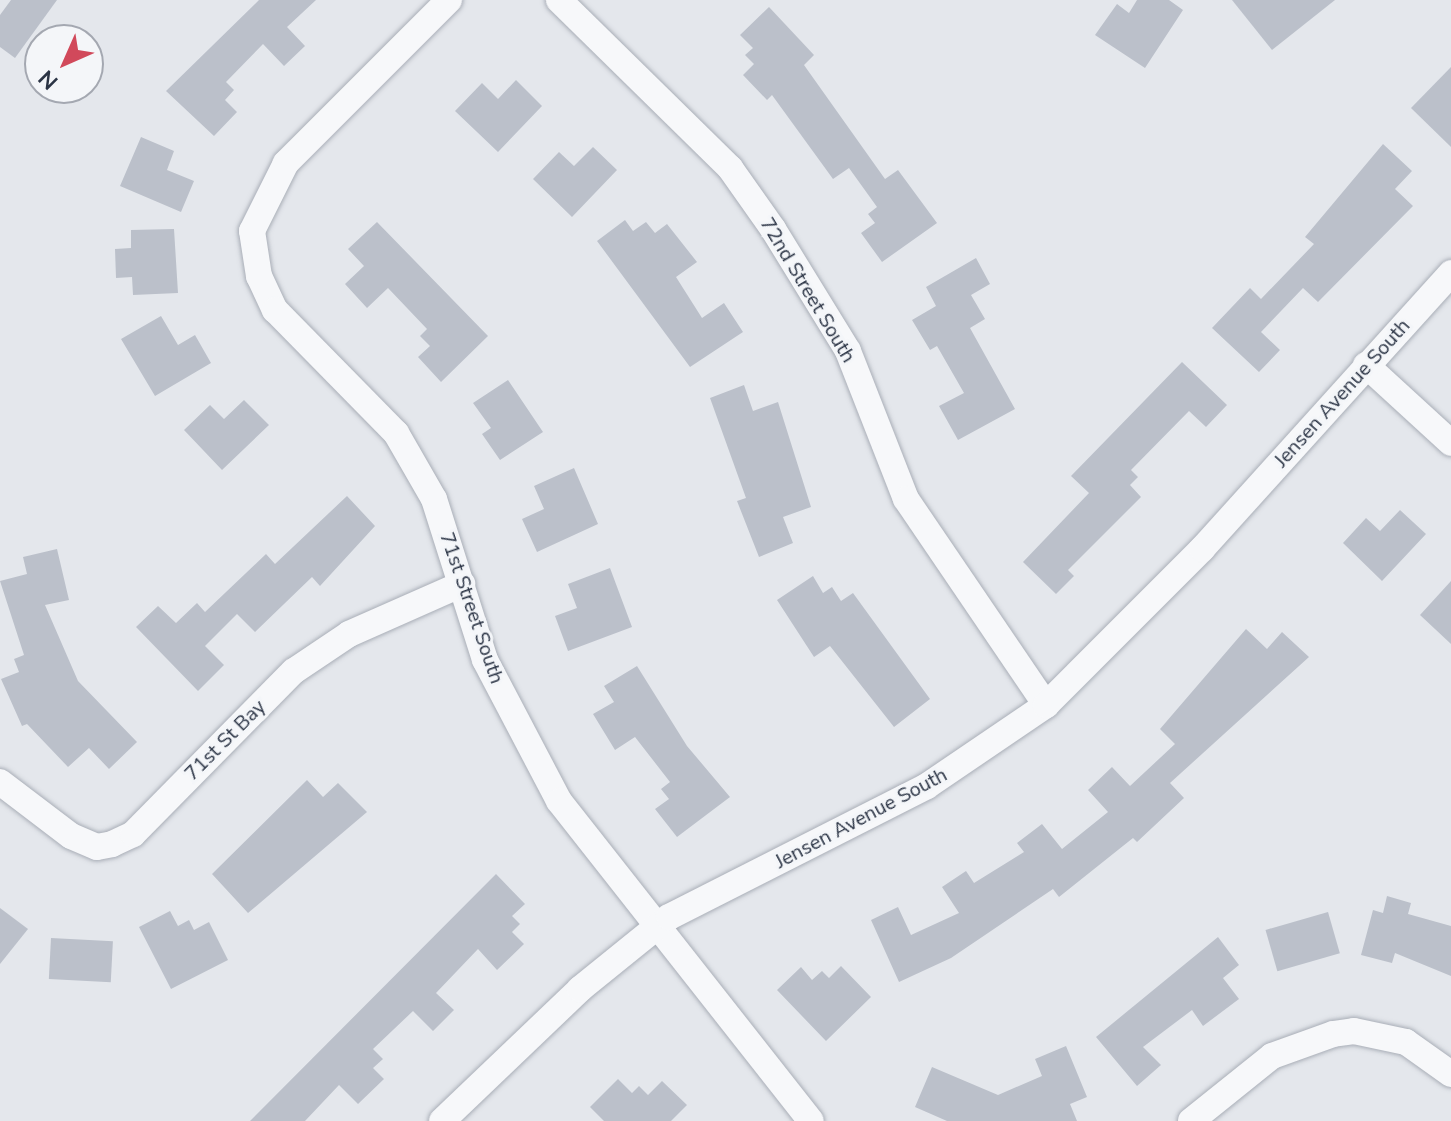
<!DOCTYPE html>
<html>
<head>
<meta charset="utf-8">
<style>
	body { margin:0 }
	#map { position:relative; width:1451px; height:1121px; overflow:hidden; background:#e4e7ec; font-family:"Nunito Sans",sans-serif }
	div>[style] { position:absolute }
	.building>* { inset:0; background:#bbc0ca; transform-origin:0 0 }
	.roads { filter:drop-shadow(0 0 2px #a9aeb7) drop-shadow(0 0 2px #a9aeb7) }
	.minor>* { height:26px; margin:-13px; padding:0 13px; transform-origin:13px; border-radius:13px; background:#f7f8fa }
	span { translate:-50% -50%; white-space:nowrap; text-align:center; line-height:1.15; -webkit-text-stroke:6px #f4f6f9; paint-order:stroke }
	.street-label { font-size:20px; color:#2b3445 }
	.north { position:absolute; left:24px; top:24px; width:80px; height:80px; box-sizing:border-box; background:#f4f6f9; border:2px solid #a4a8b1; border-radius:50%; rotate:225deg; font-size:22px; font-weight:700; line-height:32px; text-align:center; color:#2b3445 }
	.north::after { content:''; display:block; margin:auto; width:28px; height:36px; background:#d1495b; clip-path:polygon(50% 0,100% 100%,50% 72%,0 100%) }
</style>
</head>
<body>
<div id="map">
	<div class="building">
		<div style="clip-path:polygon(11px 0,57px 0,15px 58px,0 47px,0 15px)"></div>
		<div style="clip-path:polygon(259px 0,316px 0,287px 27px,305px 46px,284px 66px,263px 44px,226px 82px,234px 90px,225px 100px,237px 112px,214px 136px,166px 91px)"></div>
		<div style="clip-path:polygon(1137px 0,1169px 0,1183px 10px,1145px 68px,1095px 35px,1117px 4px,1129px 13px)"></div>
		<div style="clip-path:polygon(1232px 0,1335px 0,1272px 50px)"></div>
		<div style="clip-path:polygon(769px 7px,814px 55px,804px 65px,885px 179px,898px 170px,937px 223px,882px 262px,861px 233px,875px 223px,868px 214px,877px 207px,849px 168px,833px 179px,772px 95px,767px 100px,743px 75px,754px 64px,745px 55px,753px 48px,740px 35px)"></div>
		<div style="clip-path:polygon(1451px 67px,1451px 147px,1411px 108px)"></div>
		<div style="clip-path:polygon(516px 80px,542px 106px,498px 152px,455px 111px,482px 83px,498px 99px)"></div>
		<div style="clip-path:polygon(141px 137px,174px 151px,167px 170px,194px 181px,181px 212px,120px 186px)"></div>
		<div style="clip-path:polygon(1383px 144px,1412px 171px,1395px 189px,1413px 206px,1318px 302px,1303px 288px,1261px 332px,1280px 350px,1259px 372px,1212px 328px,1250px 288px,1261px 299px,1314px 244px,1305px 237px)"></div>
		<div style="clip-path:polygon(593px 147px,617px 170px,572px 217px,533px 179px,559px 152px,574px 166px)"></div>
		<div style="clip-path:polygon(625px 220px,633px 231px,646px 222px,655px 233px,667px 224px,697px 262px,676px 277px,702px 318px,724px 303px,743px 332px,690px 367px,597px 241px)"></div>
		<div style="clip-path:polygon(377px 222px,488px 336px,441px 382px,418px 357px,430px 346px,420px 336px,427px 329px,388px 288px,367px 308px,345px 284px,364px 266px,348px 249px)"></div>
		<div style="clip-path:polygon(174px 229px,178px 293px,133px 295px,132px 277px,116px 278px,115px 249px,131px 248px,131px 230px)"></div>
		<div style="clip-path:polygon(976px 258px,990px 284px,971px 295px,985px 319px,970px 328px,1015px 409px,958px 440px,939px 406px,964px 393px,937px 346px,930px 350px,912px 320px,936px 306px,926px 287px)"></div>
		<div style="clip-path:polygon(161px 316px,178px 345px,195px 335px,211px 363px,155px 396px,121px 339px)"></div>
		<div style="clip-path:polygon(1182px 362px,1227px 405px,1206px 427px,1189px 411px,1131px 470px,1138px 477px,1130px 485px,1141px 497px,1068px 570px,1074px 576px,1056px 594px,1023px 562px,1089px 493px,1071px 476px)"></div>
		<div style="clip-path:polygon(508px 380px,543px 432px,500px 460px,482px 434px,491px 428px,473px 403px)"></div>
		<div style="clip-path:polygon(744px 385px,753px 411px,778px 402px,811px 507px,783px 517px,793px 543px,759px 557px,737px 501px,746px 498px,710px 398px)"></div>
		<div style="clip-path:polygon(244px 400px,269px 425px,222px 470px,184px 430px,210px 405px,224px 419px)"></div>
		<div style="clip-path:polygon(574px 468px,598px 524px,537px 552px,522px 519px,544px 509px,534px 486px)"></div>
		<div style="clip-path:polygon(347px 496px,375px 526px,320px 586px,312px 577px,255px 632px,237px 614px,205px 646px,224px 665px,198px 691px,136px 627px,158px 606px,176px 623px,197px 603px,205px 612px,266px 554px,275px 564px)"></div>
		<div style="clip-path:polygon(1400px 510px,1426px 534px,1382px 581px,1343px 543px,1366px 518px,1380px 531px)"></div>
		<div style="clip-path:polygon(57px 549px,69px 600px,45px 605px,78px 681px,137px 742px,109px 769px,89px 748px,68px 767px,27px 724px,22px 726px,1px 679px,19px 672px,14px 659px,24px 655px,0 581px,27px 574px,23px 557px)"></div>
		<div style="clip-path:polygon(610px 568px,632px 627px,568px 651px,555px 616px,577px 608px,568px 584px)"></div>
		<div style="clip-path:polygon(813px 576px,823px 593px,832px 587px,841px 601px,853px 593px,930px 699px,894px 727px,830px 646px,814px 657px,777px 600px)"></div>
		<div style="clip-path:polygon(1451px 581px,1451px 644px,1420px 615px)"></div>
		<div style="clip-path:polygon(1246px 629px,1267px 649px,1282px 632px,1309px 657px,1170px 783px,1184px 798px,1137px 842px,1133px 838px,1059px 897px,1053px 889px,951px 958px,899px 982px,871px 920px,898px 907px,911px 935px,959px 913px,942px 887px,966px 871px,974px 883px,1024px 852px,1017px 843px,1042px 824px,1062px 849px,1108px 812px,1088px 790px,1112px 767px,1130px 786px,1175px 744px,1160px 729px)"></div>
		<div style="clip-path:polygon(637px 666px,687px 746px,730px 797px,677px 837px,655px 809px,669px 799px,661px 789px,670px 782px,635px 737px,615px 750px,593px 714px,614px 702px,604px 686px)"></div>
		<div style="clip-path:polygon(307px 780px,323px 797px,338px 783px,367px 812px,248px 913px,212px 874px)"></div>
		<div style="clip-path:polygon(496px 874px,525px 904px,512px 916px,520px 924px,512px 932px,524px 944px,497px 970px,478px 949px,436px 993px,454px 1010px,433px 1031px,413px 1011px,373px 1049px,383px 1059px,373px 1068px,384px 1079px,358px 1104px,339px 1085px,305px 1121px,250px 1121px)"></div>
		<div style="clip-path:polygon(1387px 896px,1411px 903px,1408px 914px,1451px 926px,1451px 976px,1395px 953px,1392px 963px,1361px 955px,1373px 910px,1383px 913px)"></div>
		<div style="clip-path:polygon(0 908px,28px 929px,0 964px)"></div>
		<div style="clip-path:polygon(170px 911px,178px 926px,189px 920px,194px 930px,209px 922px,228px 960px,171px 989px,139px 927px)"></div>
		<div style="left:1328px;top:912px;width:43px;height:65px;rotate:74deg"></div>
		<div style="clip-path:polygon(1218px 937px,1239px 965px,1223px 978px,1239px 999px,1203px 1026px,1192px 1010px,1143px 1047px,1161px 1065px,1137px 1086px,1096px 1037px)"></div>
		<div style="left:51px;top:938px;width:62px;height:41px;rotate:3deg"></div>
		<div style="clip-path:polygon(841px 966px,871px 997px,826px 1041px,777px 990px,801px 967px,812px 980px,822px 971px,829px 978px)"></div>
		<div style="clip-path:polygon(1066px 1046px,1087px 1097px,1070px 1104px,1077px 1121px,947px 1121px,915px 1107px,932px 1067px,998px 1095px,1042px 1076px,1035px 1059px)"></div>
		<div style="clip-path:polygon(618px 1079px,632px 1093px,639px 1086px,648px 1095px,662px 1081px,687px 1105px,671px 1121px,604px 1121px,590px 1107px)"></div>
	</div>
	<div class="roads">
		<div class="minor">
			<div style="left:449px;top:0;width:231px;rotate:135deg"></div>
			<div style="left:286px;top:163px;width:76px;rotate:116.6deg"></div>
			<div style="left:252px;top:231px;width:46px;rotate:81.2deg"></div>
			<div style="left:259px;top:276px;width:38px;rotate:65deg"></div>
			<div style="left:275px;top:310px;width:173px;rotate:45.5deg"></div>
			<div style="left:396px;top:433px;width:76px;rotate:60.1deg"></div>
			<div style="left:434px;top:499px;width:169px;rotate:72.4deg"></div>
			<div style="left:485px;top:660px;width:159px;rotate:62.3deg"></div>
			<div style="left:559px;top:801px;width:407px;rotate:51.8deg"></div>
			<div style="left:559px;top:0;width:240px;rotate:44.5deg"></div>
			<div style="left:730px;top:168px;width:75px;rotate:54.8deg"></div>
			<div style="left:773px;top:229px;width:143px;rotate:58.4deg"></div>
			<div style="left:848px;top:351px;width:159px;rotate:68.6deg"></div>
			<div style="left:906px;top:499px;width:249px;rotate:55.8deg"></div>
			<div style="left:1366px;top:365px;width:115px;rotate:42.5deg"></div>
			<div style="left:0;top:782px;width:89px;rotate:37.3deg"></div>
			<div style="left:71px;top:836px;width:28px;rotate:23deg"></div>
			<div style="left:97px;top:847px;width:15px;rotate:-11deg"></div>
			<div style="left:112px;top:844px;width:23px;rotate:-25deg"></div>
			<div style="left:133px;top:834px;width:229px;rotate:-45.4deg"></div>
			<div style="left:294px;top:671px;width:66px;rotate:-33.9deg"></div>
			<div style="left:349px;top:634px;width:124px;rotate:-23.9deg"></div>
			<div style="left:442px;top:1121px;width:191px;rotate:-43.7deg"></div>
			<div style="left:580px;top:989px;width:114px;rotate:-39deg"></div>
			<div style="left:669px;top:917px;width:289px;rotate:-26.9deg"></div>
			<div style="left:927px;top:786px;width:144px;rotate:-34.2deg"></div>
			<div style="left:1046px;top:705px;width:221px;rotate:-45deg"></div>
			<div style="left:1202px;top:549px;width:372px;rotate:-47.9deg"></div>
			<div style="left:1191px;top:1121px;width:104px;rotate:-38.7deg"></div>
			<div style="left:1272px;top:1056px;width:65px;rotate:-19.8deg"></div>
			<div style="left:1333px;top:1034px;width:21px;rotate:-8deg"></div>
			<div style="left:1354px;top:1031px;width:53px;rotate:11.9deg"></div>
			<div style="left:1406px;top:1042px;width:55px;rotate:35.4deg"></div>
		</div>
	</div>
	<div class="street-label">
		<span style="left:808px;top:290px;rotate:59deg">72nd Street South</span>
		<span style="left:1342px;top:393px;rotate:-48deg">Jensen Avenue South</span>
		<span style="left:472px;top:608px;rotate:71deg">71st Street South</span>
		<span style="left:225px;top:740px;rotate:-45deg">71st St Bay</span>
		<span style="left:861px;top:818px;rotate:-28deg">Jensen Avenue South</span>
	</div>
	<div class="north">N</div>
</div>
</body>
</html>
